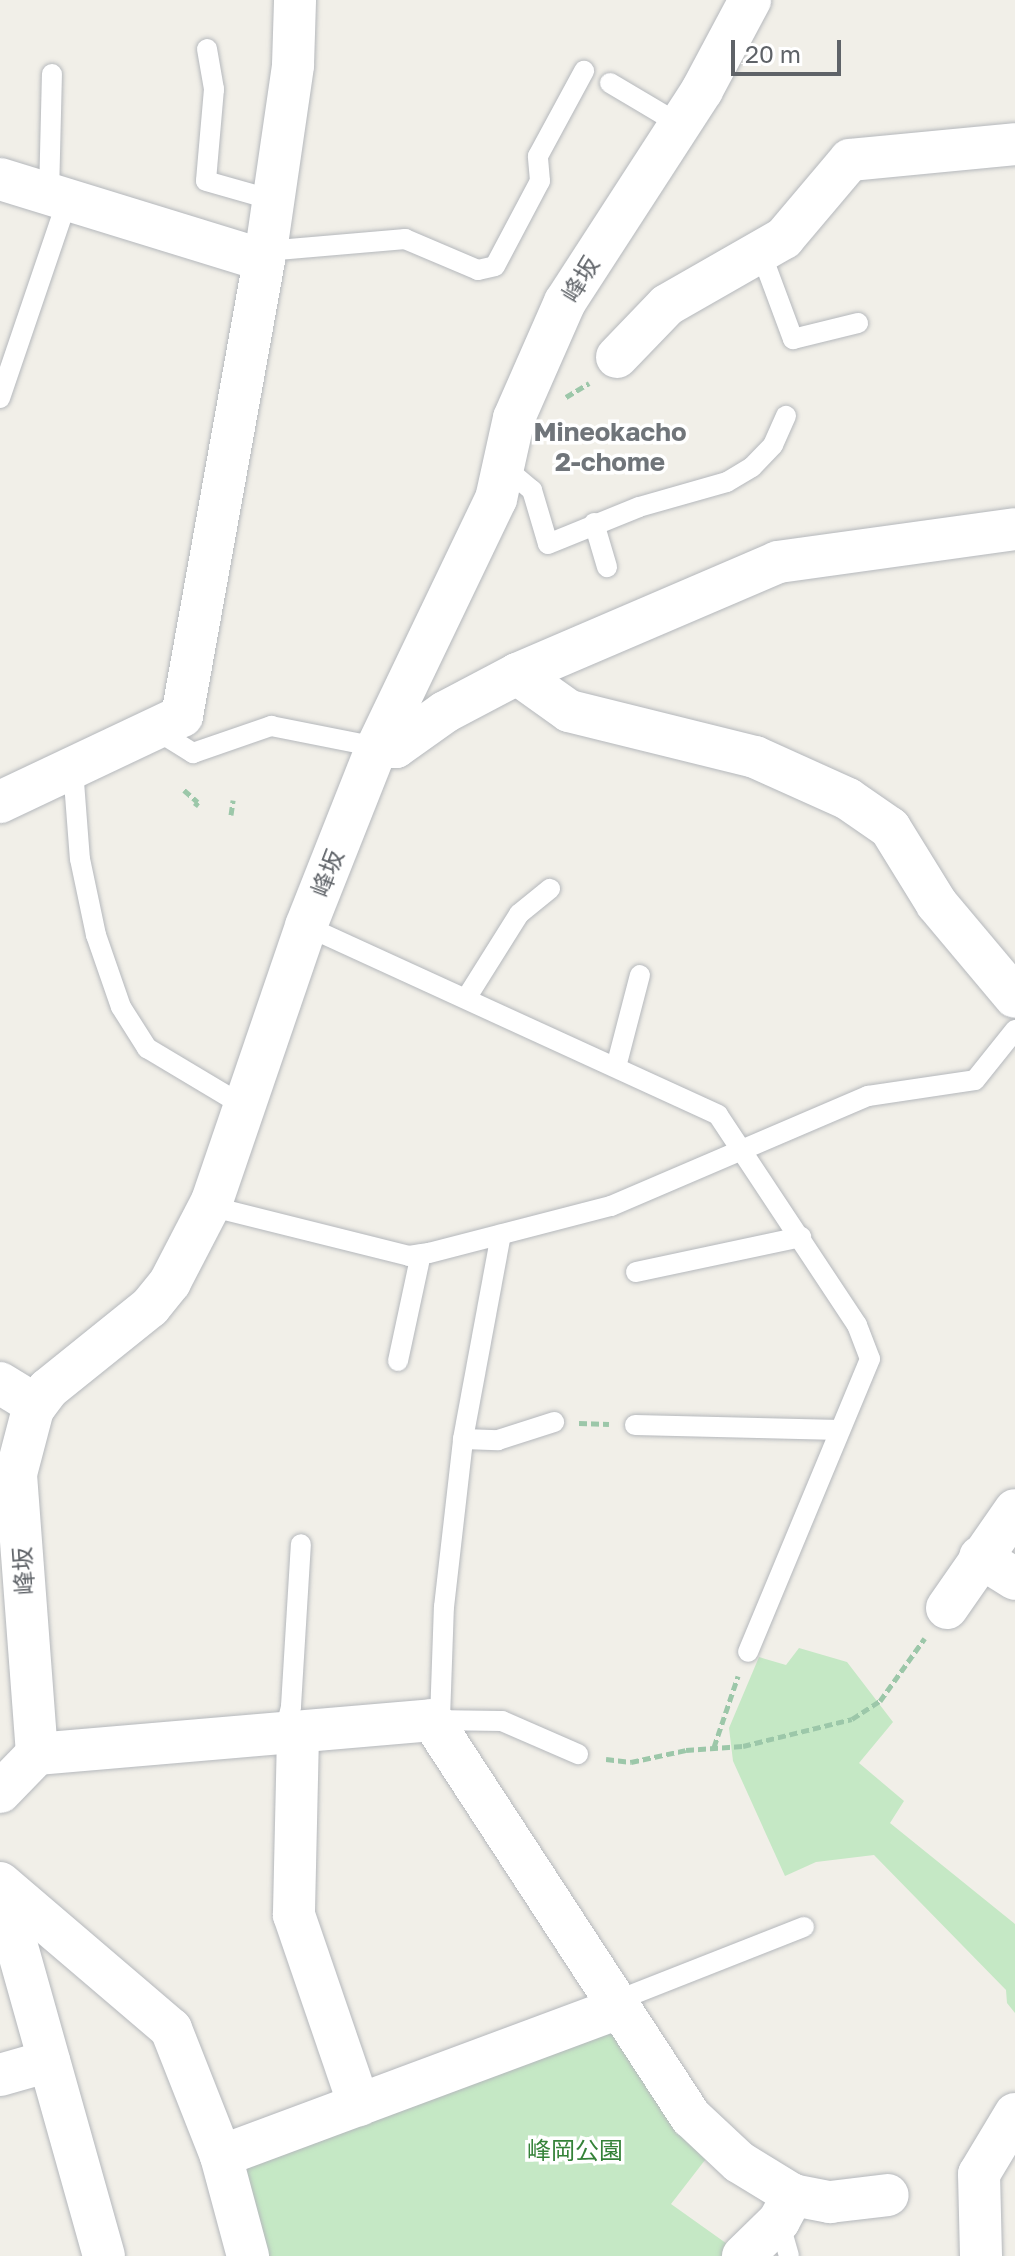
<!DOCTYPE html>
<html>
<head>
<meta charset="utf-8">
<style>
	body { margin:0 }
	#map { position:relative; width:1015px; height:2256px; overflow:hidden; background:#f1efe8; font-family:"Golos Text","Noto Sans JP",sans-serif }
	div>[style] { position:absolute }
	.green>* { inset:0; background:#c5e8c5 }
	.path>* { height:5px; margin-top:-2.5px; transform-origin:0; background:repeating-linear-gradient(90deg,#9cc7a9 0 8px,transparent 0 12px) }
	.roads { filter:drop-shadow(0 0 2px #b5b8bc) drop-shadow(0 0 2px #b5b8bc) }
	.lane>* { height:20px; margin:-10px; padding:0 10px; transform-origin:10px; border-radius:10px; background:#fff }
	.street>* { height:42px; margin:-21px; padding:0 21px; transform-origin:21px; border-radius:21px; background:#fff }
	span { translate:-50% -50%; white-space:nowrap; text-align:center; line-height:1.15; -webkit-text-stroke:7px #fff; paint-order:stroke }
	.street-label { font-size:24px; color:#5f6368 }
	.park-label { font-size:24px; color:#348238 }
	.neighbourhood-label { font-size:26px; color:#70757a; font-weight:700 }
	.scale { position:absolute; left:731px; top:40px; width:110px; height:36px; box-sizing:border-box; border:4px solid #5f6368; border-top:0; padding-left:10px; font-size:24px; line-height:28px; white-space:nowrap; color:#5f6368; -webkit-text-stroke:6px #fff; paint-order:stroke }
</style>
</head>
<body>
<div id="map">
	<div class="green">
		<div style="clip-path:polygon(799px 1648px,847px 1662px,893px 1722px,859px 1763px,904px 1801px,890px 1823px,1015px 1924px,1015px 2013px,1007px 2003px,1006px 1990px,874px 1855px,816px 1862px,785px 1876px,733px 1761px,729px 1728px,759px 1657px,786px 1665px)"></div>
		<div style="clip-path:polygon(609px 2024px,712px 2151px,671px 2204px,730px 2246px,721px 2256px,260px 2256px,244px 2161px)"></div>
	</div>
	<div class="path">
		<div style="left:566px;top:397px;width:27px;rotate:-31deg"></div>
		<div style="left:184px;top:790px;width:18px;rotate:41deg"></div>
		<div style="left:198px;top:802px;width:5px;rotate:127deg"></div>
		<div style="left:231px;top:815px;width:15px;rotate:-82deg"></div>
		<div style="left:579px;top:1423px;width:30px;rotate:2deg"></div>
		<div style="left:714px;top:1747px;width:75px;rotate:-71.3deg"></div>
		<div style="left:606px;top:1759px;width:25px;rotate:7deg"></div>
		<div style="left:631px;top:1762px;width:56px;rotate:-12.3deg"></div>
		<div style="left:686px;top:1750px;width:57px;rotate:-4deg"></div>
		<div style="left:743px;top:1746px;width:112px;rotate:-13.9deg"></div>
		<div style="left:852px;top:1719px;width:33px;rotate:-33deg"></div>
		<div style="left:880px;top:1701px;width:77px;rotate:-54.5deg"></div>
	</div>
	<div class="roads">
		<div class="lane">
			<div style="left:207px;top:49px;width:41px;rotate:80.1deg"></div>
			<div style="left:214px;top:89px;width:92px;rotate:95deg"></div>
			<div style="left:206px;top:181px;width:70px;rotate:15.8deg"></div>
			<div style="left:610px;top:83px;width:80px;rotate:30.7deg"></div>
			<div style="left:49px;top:195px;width:121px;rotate:-88.6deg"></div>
			<div style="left:266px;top:251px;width:140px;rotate:-4.9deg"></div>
			<div style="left:405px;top:239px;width:79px;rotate:23deg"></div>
			<div style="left:478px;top:270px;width:17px;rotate:-13deg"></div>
			<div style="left:495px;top:266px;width:96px;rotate:-62.1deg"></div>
			<div style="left:540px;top:181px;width:25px;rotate:-95deg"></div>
			<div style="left:538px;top:156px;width:97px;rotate:-61.6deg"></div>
			<div style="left:761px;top:253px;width:92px;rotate:69.6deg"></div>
			<div style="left:793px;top:339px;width:67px;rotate:-13.8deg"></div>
			<div style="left:0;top:398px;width:208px;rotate:-71.2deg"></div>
			<div style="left:503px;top:466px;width:38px;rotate:40deg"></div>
			<div style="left:532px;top:490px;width:56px;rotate:73.5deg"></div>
			<div style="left:548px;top:544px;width:98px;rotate:-22.1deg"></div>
			<div style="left:639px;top:507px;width:91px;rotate:-15.9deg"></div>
			<div style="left:727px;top:482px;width:29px;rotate:-31deg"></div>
			<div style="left:752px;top:467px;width:30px;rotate:-46deg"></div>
			<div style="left:773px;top:445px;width:32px;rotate:-66deg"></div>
			<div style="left:594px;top:523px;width:46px;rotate:73.5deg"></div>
			<div style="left:156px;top:730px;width:44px;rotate:31.9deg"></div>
			<div style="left:193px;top:753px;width:83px;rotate:-19.1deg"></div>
			<div style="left:271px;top:726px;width:108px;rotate:11.2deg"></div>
			<div style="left:73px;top:769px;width:90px;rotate:85.6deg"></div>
			<div style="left:80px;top:859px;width:78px;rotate:78.1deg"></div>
			<div style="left:96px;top:935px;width:76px;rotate:70.9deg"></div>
			<div style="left:121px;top:1007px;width:49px;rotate:57.6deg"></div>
			<div style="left:147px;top:1048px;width:113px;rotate:30.9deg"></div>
			<div style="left:306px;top:926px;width:453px;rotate:24.6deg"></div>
			<div style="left:718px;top:1115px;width:252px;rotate:56.5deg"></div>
			<div style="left:857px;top:1325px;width:36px;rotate:69deg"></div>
			<div style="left:870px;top:1359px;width:317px;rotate:112.6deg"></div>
			<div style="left:467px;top:997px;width:98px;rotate:-57.9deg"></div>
			<div style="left:519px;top:914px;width:40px;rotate:-39deg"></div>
			<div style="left:616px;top:1067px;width:95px;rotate:-75.4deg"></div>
			<div style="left:209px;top:1206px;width:206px;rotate:14deg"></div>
			<div style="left:409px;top:1256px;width:20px;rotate:-9deg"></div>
			<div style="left:429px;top:1253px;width:188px;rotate:-14.5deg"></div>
			<div style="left:611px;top:1206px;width:280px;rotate:-23.2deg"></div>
			<div style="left:868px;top:1096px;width:108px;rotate:-8.5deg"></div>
			<div style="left:975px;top:1080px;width:64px;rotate:-51.3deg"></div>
			<div style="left:636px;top:1272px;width:169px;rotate:-12deg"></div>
			<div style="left:398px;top:1361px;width:109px;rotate:-77.9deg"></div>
			<div style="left:635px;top:1425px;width:205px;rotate:1.4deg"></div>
			<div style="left:463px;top:1439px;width:35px;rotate:2deg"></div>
			<div style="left:498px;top:1440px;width:59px;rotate:-17.8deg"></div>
			<div style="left:440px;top:1719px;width:112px;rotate:-88deg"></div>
			<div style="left:444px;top:1607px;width:169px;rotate:-83.5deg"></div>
			<div style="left:463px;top:1439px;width:208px;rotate:-79.5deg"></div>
			<div style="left:432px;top:1720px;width:70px;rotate:0.8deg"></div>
			<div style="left:502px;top:1721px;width:83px;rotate:23.5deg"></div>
			<div style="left:284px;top:1735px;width:30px;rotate:-76deg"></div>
			<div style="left:291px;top:1706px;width:162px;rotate:-86.5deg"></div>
			<div style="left:616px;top:2001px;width:202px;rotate:-21.5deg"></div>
			<div style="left:779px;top:2221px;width:36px;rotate:74deg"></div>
		</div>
		<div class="street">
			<div style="left:0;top:179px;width:276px;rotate:17.1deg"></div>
			<div style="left:617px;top:357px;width:72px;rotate:-46.1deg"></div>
			<div style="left:667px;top:305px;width:135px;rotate:-29.8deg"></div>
			<div style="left:784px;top:238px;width:102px;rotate:-49.8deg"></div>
			<div style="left:850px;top:160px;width:166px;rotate:-5.5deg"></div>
			<div style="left:517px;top:674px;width:64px;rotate:35.4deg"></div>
			<div style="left:569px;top:711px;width:192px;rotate:13.9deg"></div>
			<div style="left:755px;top:757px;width:102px;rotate:24.3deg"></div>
			<div style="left:848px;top:799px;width:51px;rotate:34.6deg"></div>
			<div style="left:890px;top:828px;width:89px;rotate:58.3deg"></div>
			<div style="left:937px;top:904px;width:121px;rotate:50deg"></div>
			<div style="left:377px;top:747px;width:19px"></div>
			<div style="left:396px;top:747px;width:60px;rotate:-35.5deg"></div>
			<div style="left:445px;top:712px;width:81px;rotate:-27.8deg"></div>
			<div style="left:517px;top:674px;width:284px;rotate:-23.2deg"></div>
			<div style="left:778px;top:562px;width:239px;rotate:-7.9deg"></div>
			<div style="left:0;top:802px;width:201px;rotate:-25.3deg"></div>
			<div style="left:182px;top:716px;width:473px;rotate:-79.8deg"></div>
			<div style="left:266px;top:251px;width:188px;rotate:-81.7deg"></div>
			<div style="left:293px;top:65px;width:65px;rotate:-88.2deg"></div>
			<div style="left:0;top:1383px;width:42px;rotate:31.4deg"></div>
			<div style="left:980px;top:1557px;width:41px;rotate:32.2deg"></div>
			<div style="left:947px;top:1608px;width:119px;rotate:-55.2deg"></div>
			<div style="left:298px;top:1735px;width:180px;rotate:91.3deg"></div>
			<div style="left:294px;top:1915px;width:201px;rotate:71.1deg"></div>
			<div style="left:37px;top:1754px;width:281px;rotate:-94.3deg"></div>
			<div style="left:16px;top:1474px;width:67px;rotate:-75.3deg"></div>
			<div style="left:33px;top:1409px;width:25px;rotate:-53deg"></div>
			<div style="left:48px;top:1389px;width:131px;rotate:-38.8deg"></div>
			<div style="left:150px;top:1307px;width:32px;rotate:-51deg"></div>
			<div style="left:170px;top:1282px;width:91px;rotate:-62.6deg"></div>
			<div style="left:212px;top:1201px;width:291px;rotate:-71.1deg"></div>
			<div style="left:306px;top:926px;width:193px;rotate:-68.4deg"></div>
			<div style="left:377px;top:747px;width:275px;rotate:-64.4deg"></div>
			<div style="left:496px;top:499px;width:83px;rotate:-77.5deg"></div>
			<div style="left:514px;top:418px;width:127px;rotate:-66.3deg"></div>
			<div style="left:565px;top:302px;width:252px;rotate:-57.1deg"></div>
			<div style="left:702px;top:90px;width:102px;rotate:-61.9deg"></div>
			<div style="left:37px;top:1754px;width:396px;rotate:-4.9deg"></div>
			<div style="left:432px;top:1720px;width:474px;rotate:56.9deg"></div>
			<div style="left:691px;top:2117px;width:66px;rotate:43.2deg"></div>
			<div style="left:739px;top:2162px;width:63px;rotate:31.4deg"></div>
			<div style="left:793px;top:2195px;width:38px;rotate:11deg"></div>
			<div style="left:830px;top:2202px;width:58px;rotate:-6.9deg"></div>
			<div style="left:0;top:1792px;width:53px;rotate:-45.8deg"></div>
			<div style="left:0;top:1883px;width:225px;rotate:40.5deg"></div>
			<div style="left:171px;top:2029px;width:136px;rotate:68.5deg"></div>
			<div style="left:221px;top:2156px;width:104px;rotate:74.9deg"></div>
			<div style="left:0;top:1886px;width:384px;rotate:74.3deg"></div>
			<div style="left:0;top:2075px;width:51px;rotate:-15.9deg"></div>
			<div style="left:221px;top:2156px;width:426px;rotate:-20.4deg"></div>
			<div style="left:743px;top:2256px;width:50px;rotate:-44.2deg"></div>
			<div style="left:779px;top:2221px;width:30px;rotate:-62deg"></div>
			<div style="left:981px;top:2256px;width:82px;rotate:-91.4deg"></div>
			<div style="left:979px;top:2174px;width:70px;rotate:-59deg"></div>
		</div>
	</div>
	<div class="street-label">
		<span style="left:580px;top:279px;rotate:-59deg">峰坂</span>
		<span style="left:327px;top:873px;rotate:-69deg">峰坂</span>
		<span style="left:23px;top:1571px;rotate:-94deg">峰坂</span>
	</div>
	<div class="park-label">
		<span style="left:575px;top:2150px">峰岡公園</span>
	</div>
	<div class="neighbourhood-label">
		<span style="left:610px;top:447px">Mineokacho<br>2-chome</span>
	</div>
	<div class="scale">20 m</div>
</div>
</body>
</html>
